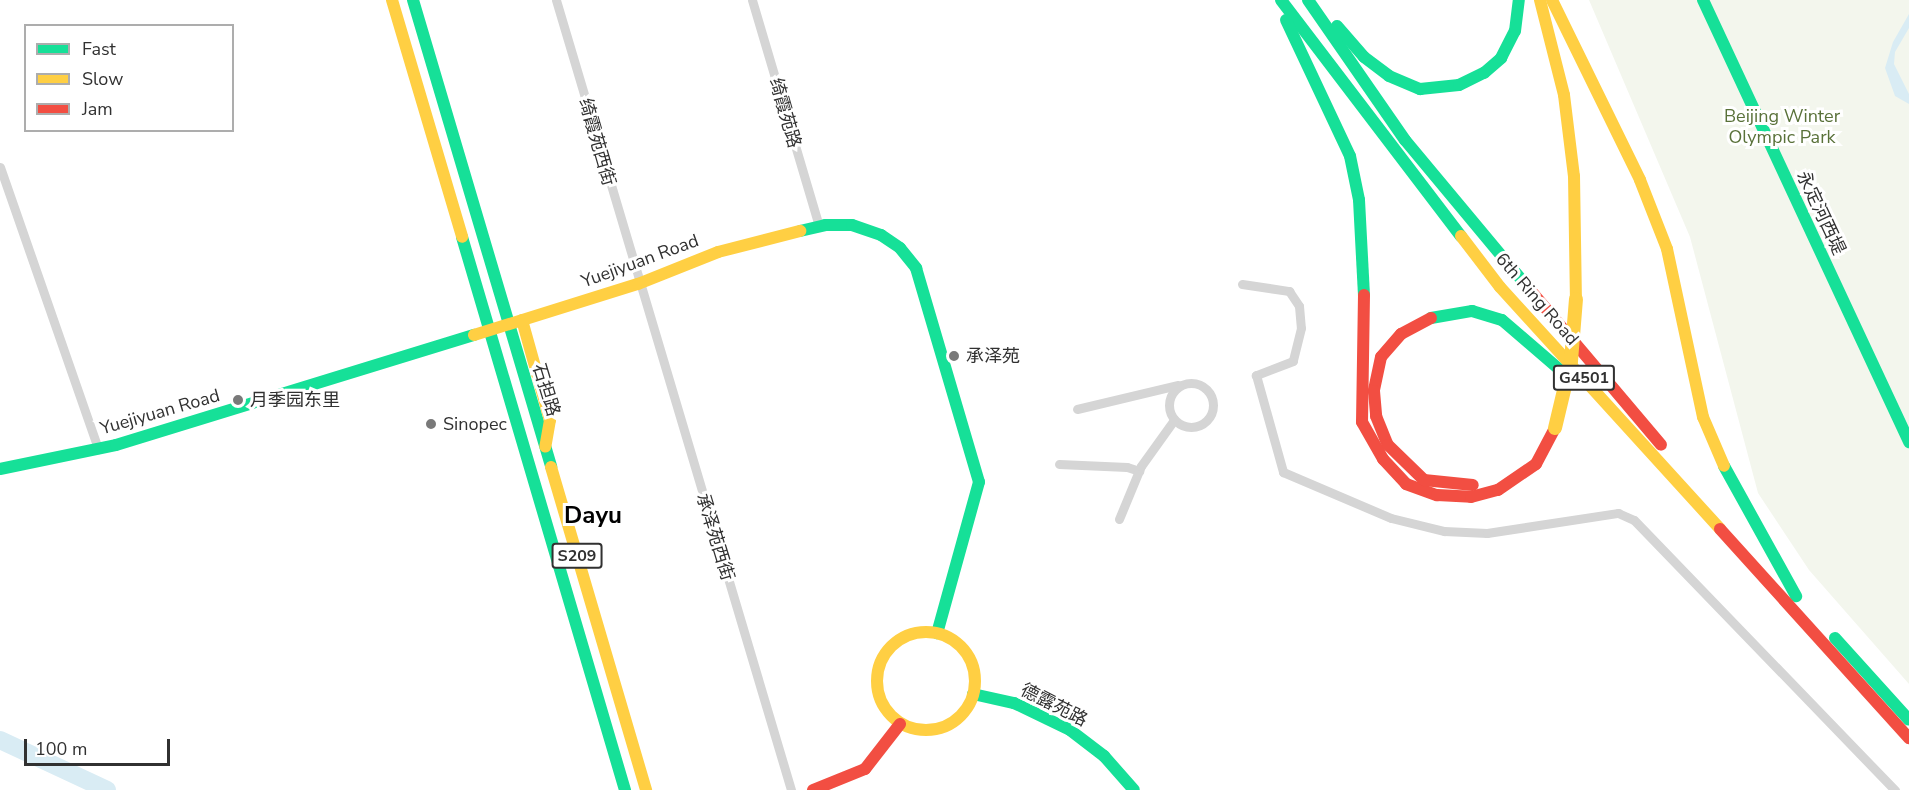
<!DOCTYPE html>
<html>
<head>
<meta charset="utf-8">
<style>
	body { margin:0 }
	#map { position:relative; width:1909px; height:790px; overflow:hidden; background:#fff; font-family:"Nunito Sans","Noto Sans SC",sans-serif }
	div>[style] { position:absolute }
	.green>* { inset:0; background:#f3f6ed }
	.water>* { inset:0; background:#d9ecf4 }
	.river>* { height:18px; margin:-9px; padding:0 9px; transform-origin:9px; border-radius:9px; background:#d9ecf4 }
	.street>* { height:9px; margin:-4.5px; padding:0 4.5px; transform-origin:4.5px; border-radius:4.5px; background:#d5d5d5 }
	.street>.ring { margin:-4.5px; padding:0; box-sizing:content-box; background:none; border:9px solid #d5d5d5; border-radius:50% }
	.fast>* { height:12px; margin:-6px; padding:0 6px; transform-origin:6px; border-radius:6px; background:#16e098 }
	.slow>* { height:12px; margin:-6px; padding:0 6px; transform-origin:6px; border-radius:6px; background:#ffcf43 }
	.slow>.ring { margin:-6px; padding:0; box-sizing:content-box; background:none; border:12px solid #ffcf43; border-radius:50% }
	.jam>* { height:12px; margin:-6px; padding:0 6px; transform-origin:6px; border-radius:6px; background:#f24e42 }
	.slow-bridge>* { height:14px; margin:-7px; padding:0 7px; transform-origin:7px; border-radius:7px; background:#ffcf43 }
	.dots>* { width:16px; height:16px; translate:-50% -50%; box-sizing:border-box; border:3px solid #fff; border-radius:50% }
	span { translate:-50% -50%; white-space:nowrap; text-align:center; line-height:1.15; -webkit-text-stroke:6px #fff; paint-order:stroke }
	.shield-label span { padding:2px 4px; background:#fff; border:2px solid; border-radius:4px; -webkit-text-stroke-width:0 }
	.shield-label { font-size:16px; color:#313131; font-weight:700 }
	.street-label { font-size:18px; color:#313131 }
	.park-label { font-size:18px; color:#597139 }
	.poi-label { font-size:18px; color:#313131 }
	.left { translate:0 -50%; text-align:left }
	.district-label { font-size:24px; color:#000; font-weight:700 }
	.legend { position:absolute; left:24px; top:24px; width:210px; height:108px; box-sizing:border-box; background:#fff; border:2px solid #adadad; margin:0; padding:8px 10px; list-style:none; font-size:18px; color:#313131 }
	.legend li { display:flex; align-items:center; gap:12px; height:30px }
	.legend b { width:30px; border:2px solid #adadad }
	.scale { position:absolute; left:24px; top:739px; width:146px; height:27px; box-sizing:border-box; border:3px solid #313131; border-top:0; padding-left:8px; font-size:18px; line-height:21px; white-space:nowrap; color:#313131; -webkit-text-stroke:4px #fff; paint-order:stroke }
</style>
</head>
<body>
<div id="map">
	<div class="green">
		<div style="clip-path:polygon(1589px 0,1909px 0,1909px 684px,1809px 570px,1758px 493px,1690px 237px)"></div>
	</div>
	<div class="water">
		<div style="clip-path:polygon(1909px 14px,1909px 28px,1895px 52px,1894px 64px,1909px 94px,1909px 104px,1895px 96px,1885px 68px,1893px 42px)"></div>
	</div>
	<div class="river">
		<div style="left:0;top:740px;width:118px;rotate:25deg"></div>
	</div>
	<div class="street">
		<div style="left:556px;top:0;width:824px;rotate:73.43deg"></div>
		<div style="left:752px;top:0;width:236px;rotate:73.5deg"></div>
		<div style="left:0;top:167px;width:299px;rotate:70.8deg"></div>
		<div style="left:1242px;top:284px;width:48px;rotate:8.5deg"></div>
		<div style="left:1289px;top:291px;width:18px;rotate:56deg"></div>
		<div style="left:1299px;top:306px;width:22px;rotate:85deg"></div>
		<div style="left:1301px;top:328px;width:34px;rotate:104deg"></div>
		<div style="left:1293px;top:361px;width:40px;rotate:159deg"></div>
		<div style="left:1256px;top:375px;width:101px;rotate:74.4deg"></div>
		<div style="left:1283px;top:472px;width:117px;rotate:23.1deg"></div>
		<div style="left:1391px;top:518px;width:55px;rotate:13.8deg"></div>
		<div style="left:1444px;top:531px;width:43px;rotate:2.7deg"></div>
		<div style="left:1487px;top:533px;width:133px;rotate:-8.7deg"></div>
		<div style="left:1618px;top:513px;width:17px;rotate:24deg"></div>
		<div style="left:1634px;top:520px;width:376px;rotate:46deg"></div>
		<div class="ring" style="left:1169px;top:383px;width:35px;height:35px"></div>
		<div style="left:1077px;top:409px;width:104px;rotate:-13.4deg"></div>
		<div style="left:1059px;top:464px;width:68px;rotate:2.5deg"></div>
		<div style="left:1127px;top:467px;width:13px;rotate:18deg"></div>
		<div style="left:1119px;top:519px;width:57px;rotate:-67.5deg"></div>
		<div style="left:1141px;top:466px;width:57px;rotate:-54.3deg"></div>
	</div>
	<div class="fast">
		<div style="left:413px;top:0;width:487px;rotate:73.5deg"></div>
		<div style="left:1281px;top:0;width:297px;rotate:52.7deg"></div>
		<div style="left:1308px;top:0;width:170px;rotate:55.3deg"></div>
		<div style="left:1405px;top:140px;width:189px;rotate:50.2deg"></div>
		<div style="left:1703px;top:0;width:488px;rotate:65deg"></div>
		<div style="left:1286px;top:20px;width:150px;rotate:64.8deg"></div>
		<div style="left:1350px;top:156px;width:45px;rotate:78.4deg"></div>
		<div style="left:1359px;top:200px;width:95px;rotate:87deg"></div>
		<div style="left:1337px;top:26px;width:41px;rotate:48.9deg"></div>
		<div style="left:1364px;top:57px;width:31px;rotate:37deg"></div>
		<div style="left:1389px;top:76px;width:34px;rotate:23deg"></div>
		<div style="left:1420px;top:89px;width:39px;rotate:-6deg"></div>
		<div style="left:1459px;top:85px;width:28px;rotate:-26deg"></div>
		<div style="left:1484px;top:73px;width:23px;rotate:-41deg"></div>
		<div style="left:1501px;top:58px;width:30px;rotate:-63deg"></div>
		<div style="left:1515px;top:31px;width:31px;rotate:-83deg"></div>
		<div style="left:800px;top:231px;width:26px;rotate:-13deg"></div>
		<div style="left:825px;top:225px;width:27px"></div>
		<div style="left:852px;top:225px;width:31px;rotate:19deg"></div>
		<div style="left:881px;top:235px;width:23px;rotate:34deg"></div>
		<div style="left:900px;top:248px;width:26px;rotate:51deg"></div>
		<div style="left:916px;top:268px;width:223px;rotate:73.6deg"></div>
		<div style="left:979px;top:482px;width:157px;rotate:105.5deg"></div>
		<div style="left:462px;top:237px;width:577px;rotate:73.58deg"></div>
		<div style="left:1431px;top:318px;width:42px;rotate:-9.7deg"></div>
		<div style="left:1472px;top:311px;width:31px;rotate:17deg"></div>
		<div style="left:1502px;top:320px;width:95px;rotate:40.7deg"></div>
		<div style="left:1724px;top:466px;width:149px;rotate:61deg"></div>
		<div style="left:0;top:469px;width:118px;rotate:-11.7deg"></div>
		<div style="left:116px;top:445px;width:375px;rotate:-17.1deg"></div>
		<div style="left:1835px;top:638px;width:110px;rotate:47.9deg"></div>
		<div style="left:973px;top:694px;width:42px;rotate:12.4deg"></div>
		<div style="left:1014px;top:703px;width:62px;rotate:25.7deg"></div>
		<div style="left:1070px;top:730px;width:43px;rotate:37.4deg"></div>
		<div style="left:1104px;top:756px;width:45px;rotate:48.6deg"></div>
	</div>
	<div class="slow">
		<div style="left:392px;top:0;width:247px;rotate:73.5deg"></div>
		<div style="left:1540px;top:0;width:98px;rotate:75.8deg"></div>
		<div style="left:1564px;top:95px;width:82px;rotate:83deg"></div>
		<div style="left:1574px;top:176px;width:123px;rotate:89.1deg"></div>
		<div style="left:1552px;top:0;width:200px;rotate:63.9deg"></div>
		<div style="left:1640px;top:180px;width:74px;rotate:68.6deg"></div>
		<div style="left:1667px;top:249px;width:172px;rotate:77.9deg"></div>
		<div style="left:1703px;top:417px;width:53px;rotate:66.8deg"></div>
		<div style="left:1461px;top:236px;width:64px;rotate:52.6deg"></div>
		<div style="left:1500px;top:287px;width:327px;rotate:47.7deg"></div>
		<div style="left:522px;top:320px;width:104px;rotate:74.4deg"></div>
		<div style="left:550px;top:420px;width:27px;rotate:100deg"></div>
		<div style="left:474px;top:335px;width:172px;rotate:-17.3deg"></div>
		<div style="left:638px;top:284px;width:86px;rotate:-21.8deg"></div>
		<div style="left:718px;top:252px;width:85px;rotate:-14.4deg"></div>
		<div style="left:551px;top:467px;width:337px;rotate:73.6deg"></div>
		<div class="ring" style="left:877px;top:632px;width:86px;height:86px"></div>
	</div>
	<div class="jam">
		<div style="left:1526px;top:285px;width:209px;rotate:49.8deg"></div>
		<div style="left:1364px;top:295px;width:127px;rotate:90.9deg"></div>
		<div style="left:1362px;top:422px;width:43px;rotate:60.4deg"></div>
		<div style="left:1383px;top:459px;width:34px;rotate:47deg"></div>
		<div style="left:1406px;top:484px;width:33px;rotate:20deg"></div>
		<div style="left:1437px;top:495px;width:34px;rotate:3deg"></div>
		<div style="left:1471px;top:497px;width:28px;rotate:-15deg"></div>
		<div style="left:1498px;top:490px;width:46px;rotate:-34.4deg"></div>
		<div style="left:1536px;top:464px;width:41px;rotate:-62.2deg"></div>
		<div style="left:1431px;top:318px;width:34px;rotate:152deg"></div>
		<div style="left:1401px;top:334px;width:30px;rotate:131deg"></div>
		<div style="left:1381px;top:357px;width:35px;rotate:102deg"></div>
		<div style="left:1374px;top:391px;width:25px;rotate:85deg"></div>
		<div style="left:1376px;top:416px;width:31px;rotate:68deg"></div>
		<div style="left:1388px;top:445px;width:50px;rotate:44.2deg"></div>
		<div style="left:1424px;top:480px;width:49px;rotate:5.8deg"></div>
		<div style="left:1720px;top:529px;width:282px;rotate:47.9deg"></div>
		<div style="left:813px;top:790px;width:56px;rotate:-22deg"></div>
		<div style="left:865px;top:769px;width:57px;rotate:-52.1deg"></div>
	</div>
	<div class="slow-bridge">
		<div style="left:1555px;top:428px;width:69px;rotate:-76.6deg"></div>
		<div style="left:1571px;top:361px;width:62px;rotate:-85.4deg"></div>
	</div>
	<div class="dots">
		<div style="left:954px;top:356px;background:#797979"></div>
		<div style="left:238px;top:400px;background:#797979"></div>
		<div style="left:431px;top:424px;background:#797979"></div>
	</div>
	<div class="shield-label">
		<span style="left:1584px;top:378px">G4501</span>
		<span style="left:577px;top:556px">S209</span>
	</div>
	<div class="street-label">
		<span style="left:785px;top:113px;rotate:74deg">绮霞苑路</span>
		<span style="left:597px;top:142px;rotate:74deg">绮霞苑西街</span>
		<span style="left:1821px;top:213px;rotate:65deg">永定河西堤</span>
		<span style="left:640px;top:261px;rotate:-20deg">Yuejiyuan Road</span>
		<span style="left:1537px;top:299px;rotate:49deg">6th Ring Road</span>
		<span style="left:546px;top:390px;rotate:73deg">石担路</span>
		<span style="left:160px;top:412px;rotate:-16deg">Yuejiyuan Road</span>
		<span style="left:715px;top:537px;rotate:73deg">承泽苑西街</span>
		<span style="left:1054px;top:705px;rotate:27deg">德露苑路</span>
	</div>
	<div class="park-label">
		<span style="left:1782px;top:127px">Beijing Winter<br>Olympic Park</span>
	</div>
	<div class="poi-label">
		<span class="left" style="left:966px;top:356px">承泽苑</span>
		<span class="left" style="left:250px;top:400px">月季园东里</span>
		<span class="left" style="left:443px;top:424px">Sinopec</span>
	</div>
	<div class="district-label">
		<span style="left:593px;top:516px">Dayu</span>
	</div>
	<ul class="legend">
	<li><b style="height:8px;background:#16e098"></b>Fast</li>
	<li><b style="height:8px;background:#ffcf43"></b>Slow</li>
	<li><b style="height:8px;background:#f24e42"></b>Jam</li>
	</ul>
	<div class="scale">100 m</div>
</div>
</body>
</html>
